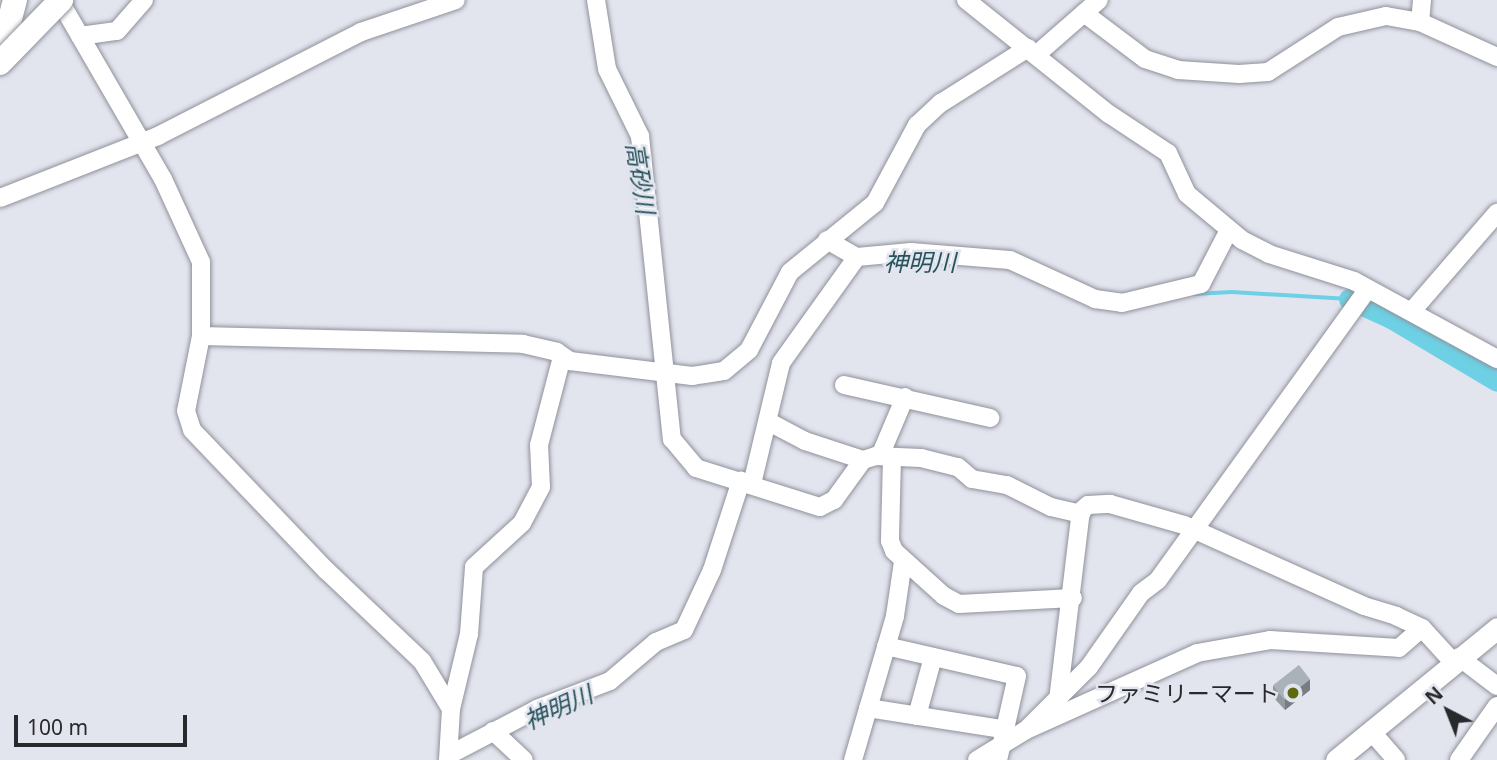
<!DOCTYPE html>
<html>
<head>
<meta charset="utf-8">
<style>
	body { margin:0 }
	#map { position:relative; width:1497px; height:760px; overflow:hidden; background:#e2e4ee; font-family:"Noto Sans","Noto Sans JP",sans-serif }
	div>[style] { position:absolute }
	.stream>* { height:3.5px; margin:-1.75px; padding:0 1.75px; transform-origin:1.75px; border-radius:1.75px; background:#6ed0e4 }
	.river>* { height:21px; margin:-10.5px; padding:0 10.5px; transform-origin:10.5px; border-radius:10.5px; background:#6ed0e4 }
	.roads { filter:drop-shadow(0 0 2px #8f919a) drop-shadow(0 0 2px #8f919a) }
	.minor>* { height:18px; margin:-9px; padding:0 9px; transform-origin:9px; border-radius:9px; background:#fff }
	.major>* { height:21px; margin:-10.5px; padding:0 10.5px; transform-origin:10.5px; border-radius:10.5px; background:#fff }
	.highway>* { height:24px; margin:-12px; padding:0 12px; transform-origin:12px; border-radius:12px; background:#fff }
	.bridges { filter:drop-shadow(0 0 2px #8f919a) drop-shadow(0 0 2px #8f919a) }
	.highway-bridge>* { height:24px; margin:-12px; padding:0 12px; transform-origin:12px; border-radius:12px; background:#fff }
	.wall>* { inset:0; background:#92999f }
	.shaded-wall>* { inset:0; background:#777d82 }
	.building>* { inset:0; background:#aab2b9; transform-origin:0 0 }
	.dots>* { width:19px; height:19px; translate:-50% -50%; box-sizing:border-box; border:4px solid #e2e4ee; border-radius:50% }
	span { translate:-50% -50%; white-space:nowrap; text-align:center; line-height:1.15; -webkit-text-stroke:5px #e2e4ee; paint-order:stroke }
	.poi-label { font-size:23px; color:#28292c }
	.right { translate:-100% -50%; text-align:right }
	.water-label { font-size:24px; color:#26525b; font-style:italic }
	.north { position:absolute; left:1413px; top:676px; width:70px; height:70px; -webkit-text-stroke:5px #e2e4ee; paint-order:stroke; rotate:318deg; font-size:19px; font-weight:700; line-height:28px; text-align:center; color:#28292c }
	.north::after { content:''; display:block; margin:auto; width:24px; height:32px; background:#28292c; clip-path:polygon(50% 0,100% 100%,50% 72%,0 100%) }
	.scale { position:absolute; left:14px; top:715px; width:173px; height:32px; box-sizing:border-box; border:4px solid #28292c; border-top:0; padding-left:9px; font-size:21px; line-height:24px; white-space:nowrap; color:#28292c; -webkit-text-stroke:5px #e2e4ee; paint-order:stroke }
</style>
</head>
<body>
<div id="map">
	<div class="stream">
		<div style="left:1194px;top:294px;width:38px;rotate:-3deg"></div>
		<div style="left:1232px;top:292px;width:117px;rotate:3.4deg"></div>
	</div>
	<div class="river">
		<div style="left:1349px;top:299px;width:46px;rotate:24.3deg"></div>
		<div style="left:1391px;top:318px;width:123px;rotate:30.7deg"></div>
	</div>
	<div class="roads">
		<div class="minor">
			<div style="left:55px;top:0;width:14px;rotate:45deg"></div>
			<div style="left:65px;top:10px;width:195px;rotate:59.9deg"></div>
			<div style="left:163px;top:179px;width:91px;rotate:65.4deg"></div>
			<div style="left:201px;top:262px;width:74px;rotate:90deg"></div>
			<div style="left:201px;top:336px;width:76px;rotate:101.3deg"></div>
			<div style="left:186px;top:411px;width:20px;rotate:72deg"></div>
			<div style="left:192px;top:430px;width:194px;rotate:46.3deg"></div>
			<div style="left:326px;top:570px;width:132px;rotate:43.5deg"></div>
			<div style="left:422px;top:661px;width:56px;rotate:58.9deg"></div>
			<div style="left:451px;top:709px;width:51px;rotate:93.4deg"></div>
			<div style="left:596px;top:0;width:70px;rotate:80.9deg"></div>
			<div style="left:607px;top:69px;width:75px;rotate:63.8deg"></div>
			<div style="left:640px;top:136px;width:305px;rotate:84deg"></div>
			<div style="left:672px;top:439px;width:38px;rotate:50deg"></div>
			<div style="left:696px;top:468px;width:130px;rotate:17.5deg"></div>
			<div style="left:820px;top:507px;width:16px;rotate:-27deg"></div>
			<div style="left:834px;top:500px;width:49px;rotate:-54.1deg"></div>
			<div style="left:863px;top:460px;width:14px;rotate:-17deg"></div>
			<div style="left:876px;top:456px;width:45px;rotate:2.5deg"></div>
			<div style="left:921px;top:458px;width:38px;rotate:14deg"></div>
			<div style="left:958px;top:467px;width:18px;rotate:41deg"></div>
			<div style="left:972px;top:479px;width:36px;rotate:10deg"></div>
			<div style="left:1007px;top:485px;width:49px;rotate:26.6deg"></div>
			<div style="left:1051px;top:507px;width:31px;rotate:13deg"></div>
			<div style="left:966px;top:0;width:183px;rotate:38.6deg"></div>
			<div style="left:1109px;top:114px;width:71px;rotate:33.5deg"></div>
			<div style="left:1168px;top:153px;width:45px;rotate:65.1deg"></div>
			<div style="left:1187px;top:194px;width:72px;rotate:39.9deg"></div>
			<div style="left:1242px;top:240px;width:30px;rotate:27deg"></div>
			<div style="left:1269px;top:254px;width:89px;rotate:17.6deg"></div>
			<div style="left:1354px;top:281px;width:163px;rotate:28.6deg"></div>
			<div style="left:1422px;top:0;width:22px;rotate:95deg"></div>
			<div style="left:1420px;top:22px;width:85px;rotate:24.4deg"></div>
			<div style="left:1084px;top:13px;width:76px;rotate:37deg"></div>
			<div style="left:1145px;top:59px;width:35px;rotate:18deg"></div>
			<div style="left:1178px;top:70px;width:61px;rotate:3.8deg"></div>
			<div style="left:1239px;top:74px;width:29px;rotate:-4deg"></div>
			<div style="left:1268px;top:72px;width:83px;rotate:-32.7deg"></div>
			<div style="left:1338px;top:27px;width:49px;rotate:-12.9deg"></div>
			<div style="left:1386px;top:16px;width:35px;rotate:10deg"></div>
			<div style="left:80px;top:36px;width:37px;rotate:-8deg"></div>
			<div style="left:117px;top:31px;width:41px;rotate:-48.9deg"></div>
			<div style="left:1037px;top:54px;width:82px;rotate:-41.1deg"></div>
			<div style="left:0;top:198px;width:170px;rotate:-21.4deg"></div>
			<div style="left:158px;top:136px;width:228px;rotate:-27.1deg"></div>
			<div style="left:361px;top:32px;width:100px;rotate:-18.6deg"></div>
			<div style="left:827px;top:240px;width:34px;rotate:30deg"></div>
			<div style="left:1412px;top:311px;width:130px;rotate:-49.1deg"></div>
			<div style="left:201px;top:336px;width:322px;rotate:1.4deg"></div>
			<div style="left:523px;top:344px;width:35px;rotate:13deg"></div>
			<div style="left:557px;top:352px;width:16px;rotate:35deg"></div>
			<div style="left:570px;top:361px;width:123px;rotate:7deg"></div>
			<div style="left:692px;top:376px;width:32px;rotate:-9deg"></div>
			<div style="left:724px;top:371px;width:33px;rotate:-40deg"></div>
			<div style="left:749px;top:350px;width:88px;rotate:-62.3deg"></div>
			<div style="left:790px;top:272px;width:109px;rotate:-39.1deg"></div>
			<div style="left:875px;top:203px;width:89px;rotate:-61.7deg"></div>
			<div style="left:917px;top:125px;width:33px;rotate:-43deg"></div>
			<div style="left:941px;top:103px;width:103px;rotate:-32.3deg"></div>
			<div style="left:844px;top:385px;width:150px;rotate:12.7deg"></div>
			<div style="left:769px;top:422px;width:41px;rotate:27.8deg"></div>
			<div style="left:805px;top:441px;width:61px;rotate:18.1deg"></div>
			<div style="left:880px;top:456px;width:64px;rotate:-67deg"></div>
			<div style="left:892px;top:457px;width:84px;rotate:91.4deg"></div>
			<div style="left:890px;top:541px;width:11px;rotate:68deg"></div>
			<div style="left:894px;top:551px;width:67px;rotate:42deg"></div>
			<div style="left:944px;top:596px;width:17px;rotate:28deg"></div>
			<div style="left:959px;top:604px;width:114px;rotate:-3deg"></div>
			<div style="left:752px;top:484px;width:124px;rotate:-76.5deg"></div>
			<div style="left:781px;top:363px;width:130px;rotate:-54.4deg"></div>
			<div style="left:857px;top:257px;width:54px;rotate:-5.3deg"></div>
			<div style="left:911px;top:252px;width:99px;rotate:4.6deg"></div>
			<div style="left:1010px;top:260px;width:94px;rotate:24.6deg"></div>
			<div style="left:1095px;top:299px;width:27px;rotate:8deg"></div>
			<div style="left:1122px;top:303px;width:81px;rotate:-13.5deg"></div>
			<div style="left:1201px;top:284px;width:61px;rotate:-62.6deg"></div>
			<div style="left:886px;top:646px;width:134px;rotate:12.9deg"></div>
			<div style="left:1017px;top:676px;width:86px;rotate:102.7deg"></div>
			<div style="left:1459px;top:657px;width:48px;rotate:37.3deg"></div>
			<div style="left:1058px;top:700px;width:190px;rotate:-83.1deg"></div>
			<div style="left:1081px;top:511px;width:9px;rotate:-41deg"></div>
			<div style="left:1088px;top:505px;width:22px;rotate:-3deg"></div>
			<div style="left:1110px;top:504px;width:77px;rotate:15.8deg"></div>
			<div style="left:1184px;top:525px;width:197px;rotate:24.2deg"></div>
			<div style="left:1364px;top:606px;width:34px;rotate:17deg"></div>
			<div style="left:1396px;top:616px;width:29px;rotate:25deg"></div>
			<div style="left:1422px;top:628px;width:46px;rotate:47.6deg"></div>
			<div style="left:868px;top:708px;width:136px;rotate:8.9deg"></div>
			<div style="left:451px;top:709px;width:77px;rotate:-76.5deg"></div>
			<div style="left:469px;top:634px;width:67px;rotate:-85.7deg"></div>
			<div style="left:474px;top:567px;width:65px;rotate:-42.5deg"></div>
			<div style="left:522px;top:523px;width:41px;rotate:-62.2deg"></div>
			<div style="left:541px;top:487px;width:42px;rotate:-92.7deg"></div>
			<div style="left:539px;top:445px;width:91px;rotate:-75.4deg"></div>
			<div style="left:917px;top:716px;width:61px;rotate:-74.8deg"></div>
			<div style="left:1026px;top:730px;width:89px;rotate:-45deg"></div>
			<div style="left:1089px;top:667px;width:90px;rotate:-54.9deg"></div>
			<div style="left:1141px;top:593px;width:21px;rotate:-37deg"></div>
			<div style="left:1158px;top:580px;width:359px;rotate:-54.2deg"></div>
			<div style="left:493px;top:731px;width:42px;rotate:43.1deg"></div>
			<div style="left:1371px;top:731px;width:38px;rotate:49deg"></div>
			<div style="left:449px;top:755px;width:99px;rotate:-27.6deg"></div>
			<div style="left:537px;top:709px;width:78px;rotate:-21deg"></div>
			<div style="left:610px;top:681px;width:60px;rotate:-40.3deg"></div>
			<div style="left:656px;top:642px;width:30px;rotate:-23deg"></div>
			<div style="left:684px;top:630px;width:66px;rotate:-65deg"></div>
			<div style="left:712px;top:570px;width:94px;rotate:-72deg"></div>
			<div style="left:853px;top:760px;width:150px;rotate:-73.7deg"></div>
			<div style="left:895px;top:616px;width:55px;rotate:-81.6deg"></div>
			<div style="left:977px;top:760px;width:57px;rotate:-31.5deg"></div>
			<div style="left:1026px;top:730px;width:188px;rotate:-24.2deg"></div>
			<div style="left:1197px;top:653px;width:74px;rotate:-10.1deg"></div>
			<div style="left:1270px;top:640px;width:129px;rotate:3.5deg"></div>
			<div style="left:1399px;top:648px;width:30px;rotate:-41deg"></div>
			<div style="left:1459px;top:760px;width:66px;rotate:-54.9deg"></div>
		</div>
		<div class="major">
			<div style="left:1336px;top:760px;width:208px;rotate:-39.3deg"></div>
		</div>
		<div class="highway">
			<div style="left:0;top:57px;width:59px;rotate:-75.3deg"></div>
		</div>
	</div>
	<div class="bridges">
		<div class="highway-bridge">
			<div style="left:0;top:63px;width:88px;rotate:-45.9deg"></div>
		</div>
	</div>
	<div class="wall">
		<div style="clip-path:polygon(1273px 686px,1310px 690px,1285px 710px,1273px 697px)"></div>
	</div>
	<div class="shaded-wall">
		<div style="clip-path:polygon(1310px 679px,1310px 690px,1285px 710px,1285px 699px)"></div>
	</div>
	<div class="building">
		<div style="left:1299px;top:665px;width:18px;height:33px;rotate:52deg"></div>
	</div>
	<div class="dots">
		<div style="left:1293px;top:693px;background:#5c690f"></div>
	</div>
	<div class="poi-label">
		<span class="right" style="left:1279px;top:693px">ファミリーマート</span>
	</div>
	<div class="water-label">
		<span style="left:641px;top:178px;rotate:81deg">高砂川</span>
		<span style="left:920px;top:262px">神明川</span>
		<span style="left:558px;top:707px;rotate:-24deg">神明川</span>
	</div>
	<div class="north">N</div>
	<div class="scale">100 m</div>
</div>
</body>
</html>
